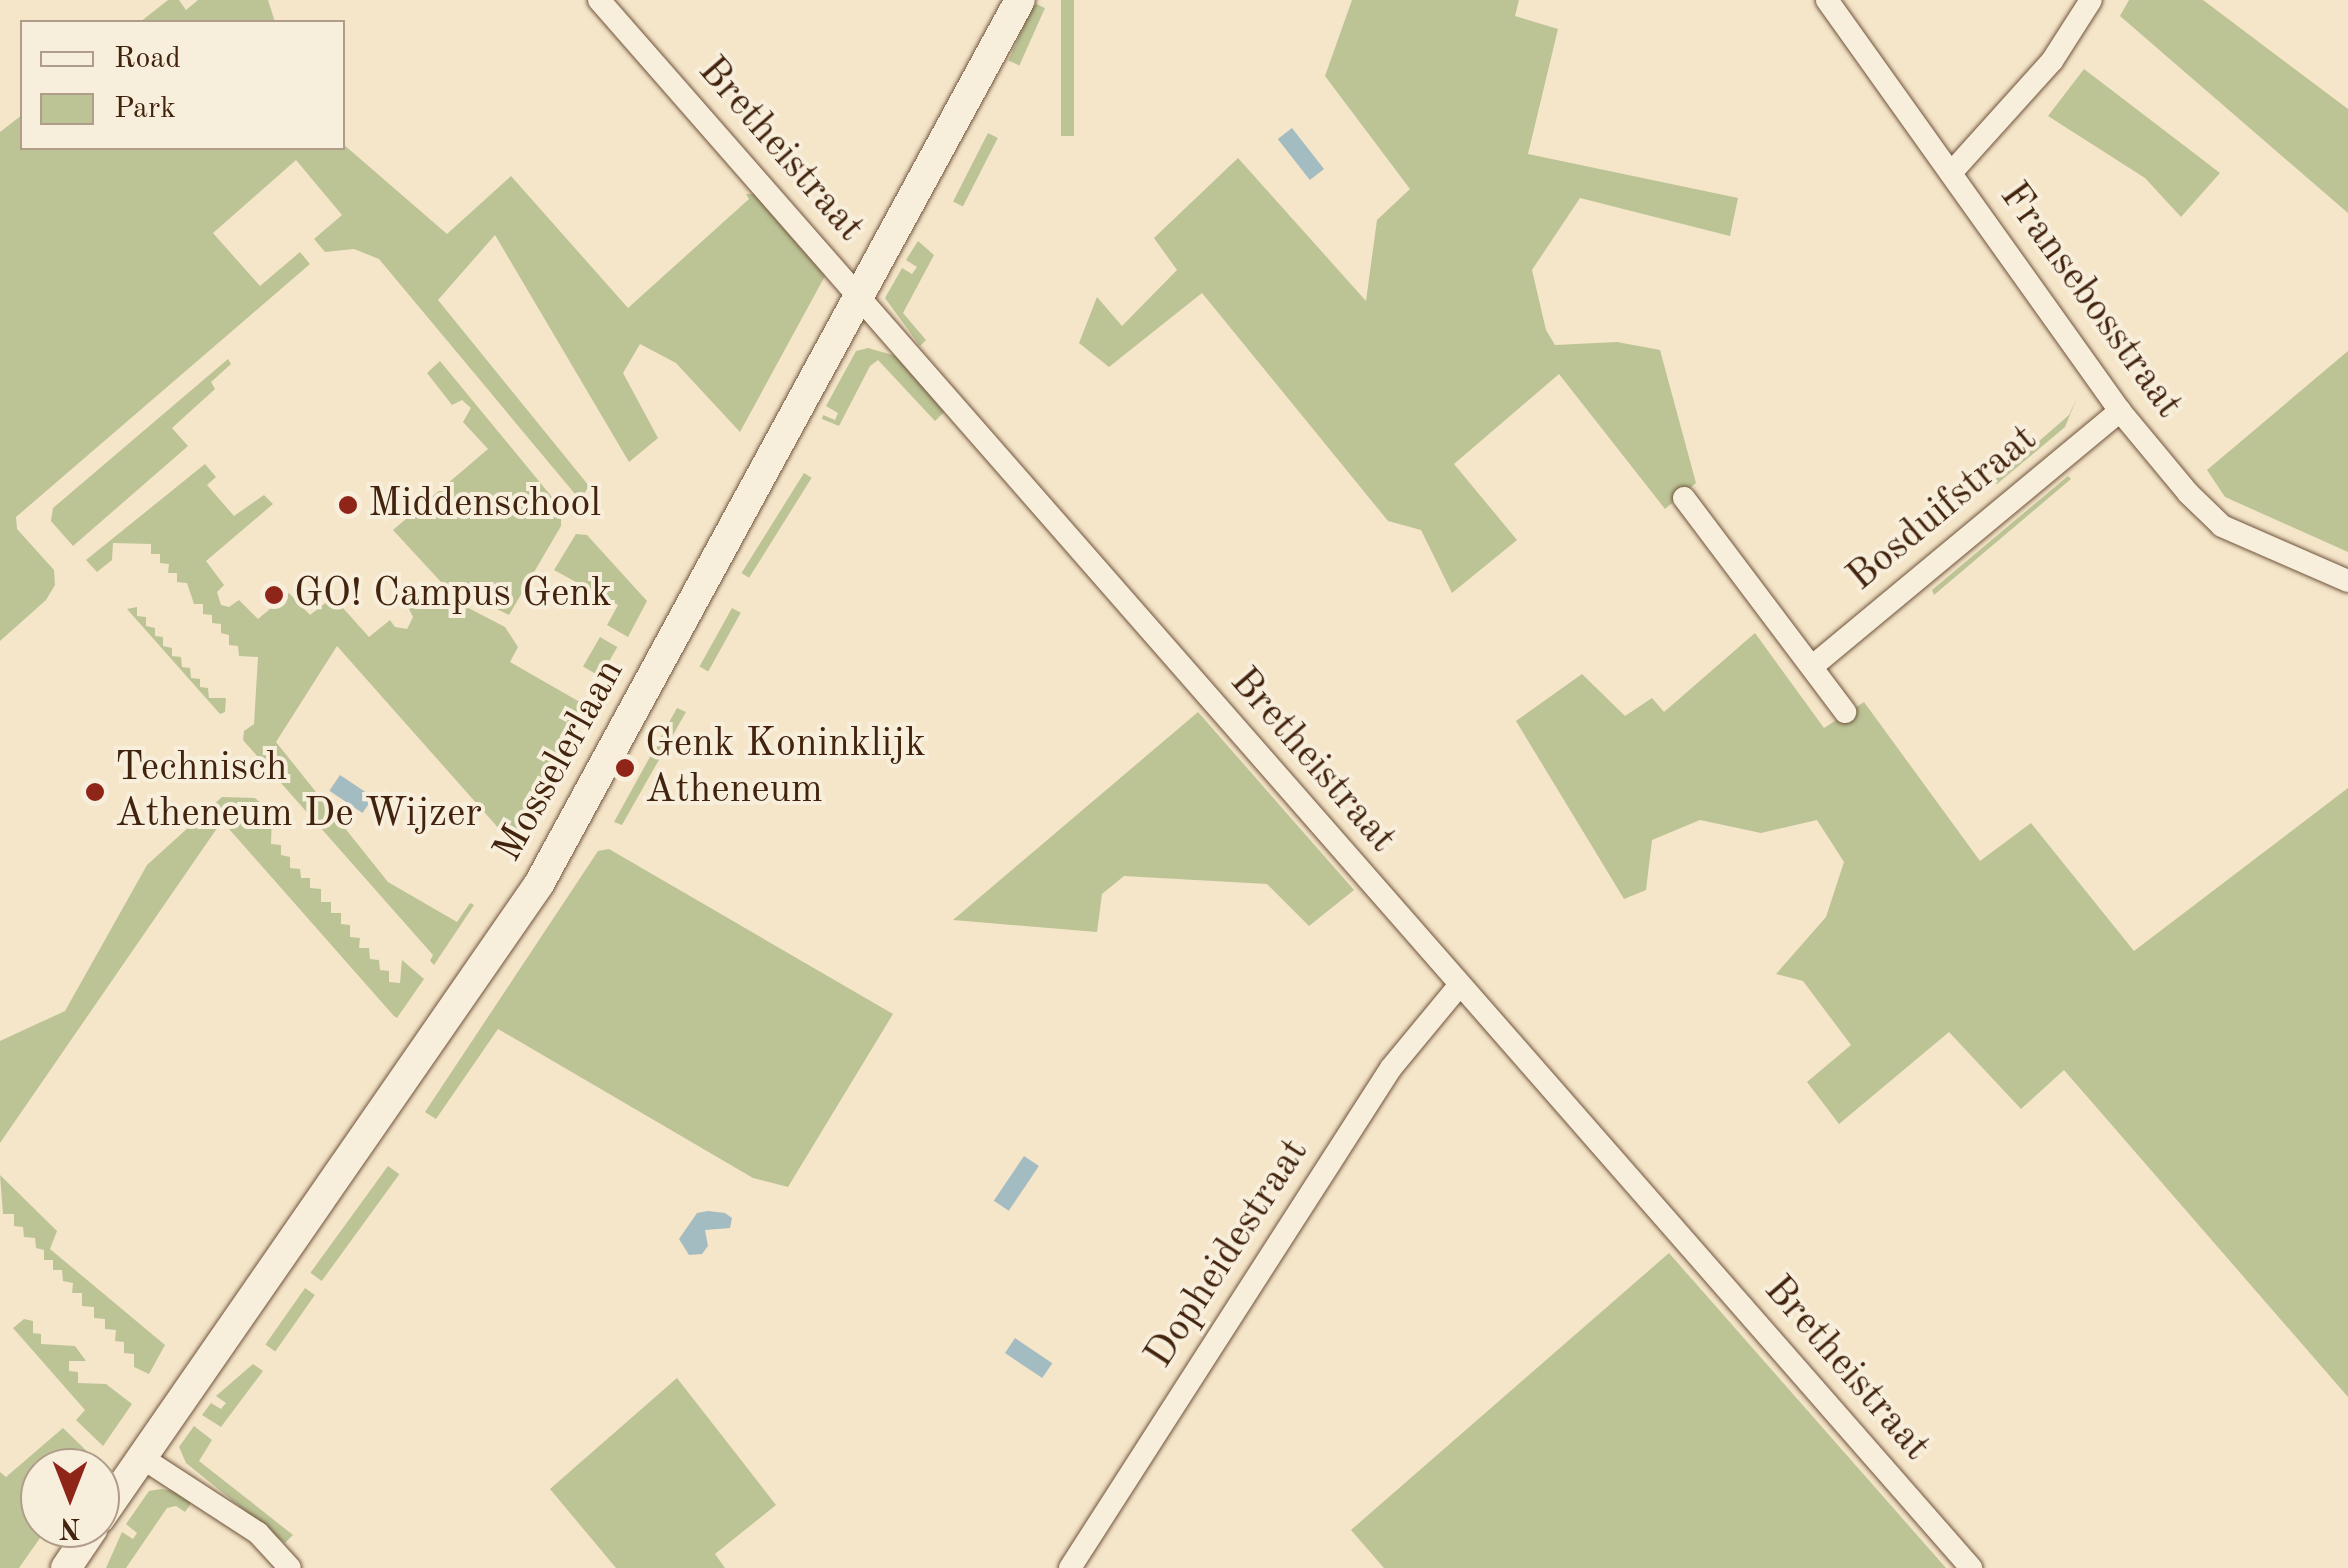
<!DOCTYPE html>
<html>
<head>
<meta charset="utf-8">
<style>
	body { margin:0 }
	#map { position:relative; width:2348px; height:1568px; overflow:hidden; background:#f5e5c9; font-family:"Old Standard TT",serif }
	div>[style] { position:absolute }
	.green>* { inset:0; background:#bcc496; transform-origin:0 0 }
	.water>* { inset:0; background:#a3bcc2; transform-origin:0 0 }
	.roads { filter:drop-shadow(0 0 2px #6f543c) drop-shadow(0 0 2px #6f543c) }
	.street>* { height:22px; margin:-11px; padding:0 11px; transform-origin:11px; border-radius:11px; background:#f8eedc }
	.secondary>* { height:30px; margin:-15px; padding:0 15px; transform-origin:15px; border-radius:15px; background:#f8eedc }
	.dots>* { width:28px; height:28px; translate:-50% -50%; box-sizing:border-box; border:5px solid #f8eedc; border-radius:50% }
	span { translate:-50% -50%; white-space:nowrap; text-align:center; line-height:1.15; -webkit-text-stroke:8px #f8eedc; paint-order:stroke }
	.street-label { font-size:40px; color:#42230d }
	.poi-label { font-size:40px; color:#42230d }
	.left { translate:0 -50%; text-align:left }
	.legend { position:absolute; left:20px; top:20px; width:325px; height:130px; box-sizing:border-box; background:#f8eedc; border:2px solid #af9d89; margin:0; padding:12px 18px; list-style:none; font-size:30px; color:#42230d }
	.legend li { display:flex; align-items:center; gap:20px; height:50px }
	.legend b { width:50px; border:2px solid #af9d89 }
	.north { position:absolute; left:20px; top:1448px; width:100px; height:100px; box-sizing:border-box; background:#f8eedc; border:2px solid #af9d89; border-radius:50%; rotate:180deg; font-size:28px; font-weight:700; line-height:40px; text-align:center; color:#42230d }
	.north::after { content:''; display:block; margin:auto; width:35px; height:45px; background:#8f2418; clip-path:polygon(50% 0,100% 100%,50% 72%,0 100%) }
</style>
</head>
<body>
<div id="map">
	<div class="green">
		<div style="clip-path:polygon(168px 0,179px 0,186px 10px,198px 0,268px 0,275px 22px,140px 22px)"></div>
		<div style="left:1061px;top:0;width:13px;height:136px"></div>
		<div style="clip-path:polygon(1352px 0,1519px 0,1515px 16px,1558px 29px,1528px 154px,1738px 198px,1730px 236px,1580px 198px,1532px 270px,1546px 330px,1555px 345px,1617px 342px,1660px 350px,1696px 483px,1665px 509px,1559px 374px,1454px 464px,1517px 540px,1452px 593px,1421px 530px,1388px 521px,1202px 293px,1109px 367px,1079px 343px,1097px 297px,1122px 326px,1177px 270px,1154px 238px,1238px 158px,1366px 301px,1377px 220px,1410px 189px,1325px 76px)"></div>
		<div style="clip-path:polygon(2129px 0,2203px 0,2348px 109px,2348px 213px,2120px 16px)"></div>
		<div style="left:1034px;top:3px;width:12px;height:63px;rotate:24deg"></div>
		<div style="clip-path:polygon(2084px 69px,2220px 173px,2181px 217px,2145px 178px,2048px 116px)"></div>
		<div style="clip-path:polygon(22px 115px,22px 148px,342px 148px,343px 144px,447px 234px,511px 176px,628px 308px,749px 199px,746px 194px,754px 194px,825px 276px,740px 432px,676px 363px,640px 344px,623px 373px,658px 438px,629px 462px,495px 235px,438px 300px,589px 486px,580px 500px,379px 259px,354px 249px,325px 252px,314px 239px,342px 215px,296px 160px,213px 233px,260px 286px,300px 252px,310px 264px,16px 517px,17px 529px,54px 570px,55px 585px,46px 600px,0 641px,0 132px)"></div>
		<div style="left:988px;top:133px;width:11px;height:77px;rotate:27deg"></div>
		<div style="clip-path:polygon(918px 241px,934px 255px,903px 313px,926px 340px,920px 346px,885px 298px,902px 268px,912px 274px,917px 267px,906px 260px)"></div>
		<div style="clip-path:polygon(868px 348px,896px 356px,944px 412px,935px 421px,878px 360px,870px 366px,839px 426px,822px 419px,823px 415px,835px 420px,838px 413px,826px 406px,856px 351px)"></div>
		<div style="clip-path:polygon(2348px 351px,2348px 552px,2225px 497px,2207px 470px)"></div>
		<div style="clip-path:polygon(228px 359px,231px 364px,211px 382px,215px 389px,172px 428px,188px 446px,73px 546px,51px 521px,53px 508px)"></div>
		<div style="clip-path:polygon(440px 361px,561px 508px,561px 526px,509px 615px,441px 582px,393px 530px,488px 449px,463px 422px,471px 408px,462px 400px,452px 405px,427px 373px)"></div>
		<div style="clip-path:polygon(2077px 398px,2065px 427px,1997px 484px,1992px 482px,2069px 415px)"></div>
		<div style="clip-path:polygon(205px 464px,216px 477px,207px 485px,234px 516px,264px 495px,273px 504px,206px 561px,224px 585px,217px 592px,221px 605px,229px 607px,239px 600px,258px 619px,289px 593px,310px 615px,333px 597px,369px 637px,390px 620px,395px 627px,407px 629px,413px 617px,408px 607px,430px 588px,505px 627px,518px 647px,510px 662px,585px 705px,595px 688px,599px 690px,507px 853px,503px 850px,509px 840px,337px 646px,276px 742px,388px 882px,457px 922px,470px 903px,474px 905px,434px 965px,430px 961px,433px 955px,243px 740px,244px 731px,254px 724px,258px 657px,239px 656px,238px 646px,229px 645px,229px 635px,221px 633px,221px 624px,212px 623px,212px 615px,203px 614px,203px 604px,194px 604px,187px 583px,177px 582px,177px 573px,168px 573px,169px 564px,160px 563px,160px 554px,151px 554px,151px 544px,113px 543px,112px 560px,97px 572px,86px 560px)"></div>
		<div style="left:804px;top:473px;width:9px;height:118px;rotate:32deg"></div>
		<div style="clip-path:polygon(2068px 476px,2071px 479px,1934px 595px,1932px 590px)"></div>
		<div style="clip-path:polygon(576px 534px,587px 535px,647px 601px,628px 637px,607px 625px,618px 605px,554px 570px)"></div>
		<div style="clip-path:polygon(137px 607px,137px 616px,146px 617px,146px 626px,155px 628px,155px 636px,163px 637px,163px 646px,172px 648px,172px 656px,181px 657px,182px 667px,190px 668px,191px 678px,200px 679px,200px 687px,208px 688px,209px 698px,226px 698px,225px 712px,220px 714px,127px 609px)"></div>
		<div style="left:732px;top:608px;width:10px;height:67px;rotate:29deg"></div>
		<div style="clip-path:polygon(1755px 633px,1824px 728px,1864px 702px,1980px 861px,2031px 823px,2134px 951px,2348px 788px,2348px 1397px,2064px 1070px,2021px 1109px,1949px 1032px,1839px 1124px,1807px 1082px,1851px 1045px,1803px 981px,1776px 974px,1826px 917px,1844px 862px,1817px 820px,1761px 833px,1700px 820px,1652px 840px,1646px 890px,1624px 899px,1516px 721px,1582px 674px,1625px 716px,1652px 698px,1664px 712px)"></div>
		<div style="left:600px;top:637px;width:20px;height:34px;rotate:30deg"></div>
		<div style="clip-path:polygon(677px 708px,686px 712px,622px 825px,614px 822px)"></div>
		<div style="clip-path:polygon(1198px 712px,1354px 890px,1309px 926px,1267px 884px,1124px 876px,1102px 894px,1097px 932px,953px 920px)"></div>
		<div style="clip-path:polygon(222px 797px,255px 798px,272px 813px,271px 844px,281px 845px,281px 855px,290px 857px,290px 868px,300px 869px,301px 878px,310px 878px,310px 888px,321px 889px,321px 902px,331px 902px,331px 913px,341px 913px,341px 924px,350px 925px,350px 937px,360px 938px,359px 948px,369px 948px,370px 959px,379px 960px,380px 970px,389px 971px,389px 982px,400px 983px,402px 960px,424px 979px,397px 1018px,393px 1015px,222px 821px,0 1143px,0 1041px,65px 1011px,147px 865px)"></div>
		<div style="clip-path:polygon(609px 849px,893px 1014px,788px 1187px,753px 1178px,498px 1029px,436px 1119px,425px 1112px,598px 851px)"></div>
		<div style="left:388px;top:1166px;width:14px;height:132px;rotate:36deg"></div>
		<div style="clip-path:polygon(0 1175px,57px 1231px,50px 1249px,165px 1345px,149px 1374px,134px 1367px,134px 1354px,124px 1353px,124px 1342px,115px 1341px,116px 1330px,105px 1329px,105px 1319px,94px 1318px,94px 1307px,82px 1306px,82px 1293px,72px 1293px,73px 1283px,63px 1281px,62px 1270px,53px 1270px,53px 1260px,44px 1260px,44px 1250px,36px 1248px,35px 1238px,24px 1237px,23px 1227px,14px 1226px,14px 1214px,3px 1214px)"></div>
		<div style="clip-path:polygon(1669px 1253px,1946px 1568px,1384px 1568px,1351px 1530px)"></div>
		<div style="left:305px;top:1288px;width:12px;height:69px;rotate:35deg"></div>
		<div style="clip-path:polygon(24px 1319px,33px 1321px,33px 1333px,41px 1334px,41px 1344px,75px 1346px,86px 1361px,69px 1361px,69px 1371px,78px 1372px,78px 1383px,106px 1384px,132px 1404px,103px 1446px,76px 1420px,85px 1410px,13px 1328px)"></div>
		<div style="clip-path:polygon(253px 1364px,263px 1371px,221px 1427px,202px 1415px,211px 1403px,221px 1409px,226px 1403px,216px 1396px)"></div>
		<div style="clip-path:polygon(677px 1378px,776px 1505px,715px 1554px,725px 1568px,616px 1568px,550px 1489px)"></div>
		<div style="clip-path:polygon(194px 1426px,212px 1440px,199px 1461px,293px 1535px,285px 1543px,186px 1463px,179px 1447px)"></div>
		<div style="clip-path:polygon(63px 1428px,95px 1459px,88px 1468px,40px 1468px,40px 1528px,47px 1528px,19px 1568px,0 1568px,0 1472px,6px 1477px)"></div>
		<div style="clip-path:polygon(161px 1489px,176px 1491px,192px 1502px,185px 1512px,176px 1506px,167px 1508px,126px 1568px,106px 1568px,122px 1532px,133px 1539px,137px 1533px,126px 1524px,149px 1491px)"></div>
	</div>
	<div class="water">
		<div style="left:1292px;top:128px;width:52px;height:18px;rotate:52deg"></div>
		<div style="left:340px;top:775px;width:40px;height:19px;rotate:34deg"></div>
		<div style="left:1024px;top:1156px;width:18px;height:54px;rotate:34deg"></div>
		<div style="clip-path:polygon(708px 1211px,725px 1213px,732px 1218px,730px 1228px,705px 1230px,708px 1246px,702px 1254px,689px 1255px,679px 1239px,697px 1213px)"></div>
		<div style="left:1015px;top:1338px;width:45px;height:18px;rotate:34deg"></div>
	</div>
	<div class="roads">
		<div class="street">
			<div style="left:599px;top:0;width:2084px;rotate:48.81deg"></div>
			<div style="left:1827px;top:0;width:505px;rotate:54.52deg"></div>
			<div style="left:2120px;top:411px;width:107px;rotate:50.3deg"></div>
			<div style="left:2188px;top:493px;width:47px;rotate:44.1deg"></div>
			<div style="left:2222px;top:526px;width:137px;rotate:23.6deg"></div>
			<div style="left:1951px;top:173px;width:151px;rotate:-48deg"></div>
			<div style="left:2052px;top:61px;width:72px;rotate:-57.4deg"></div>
			<div style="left:1684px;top:498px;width:268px;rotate:53deg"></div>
			<div style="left:1814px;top:665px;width:398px;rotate:-39.7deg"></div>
			<div style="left:141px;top:1457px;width:140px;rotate:33deg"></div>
			<div style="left:258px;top:1533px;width:47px;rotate:47.6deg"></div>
			<div style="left:1070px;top:1568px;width:594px;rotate:-57.3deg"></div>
			<div style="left:1391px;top:1068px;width:105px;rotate:-50.4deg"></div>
		</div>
		<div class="secondary">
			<div style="left:100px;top:1518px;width:771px;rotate:-55.3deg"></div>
			<div style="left:539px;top:884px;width:1006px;rotate:-61.45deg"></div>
			<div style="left:66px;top:1568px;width:48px;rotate:-56deg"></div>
		</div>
	</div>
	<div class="dots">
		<div style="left:348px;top:505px;background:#8f2418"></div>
		<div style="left:274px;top:595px;background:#8f2418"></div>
		<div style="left:625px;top:768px;background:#8f2418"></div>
		<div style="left:95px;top:792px;background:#8f2418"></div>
	</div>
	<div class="street-label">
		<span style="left:780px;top:150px;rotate:49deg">Bretheistraat</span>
		<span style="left:2090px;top:301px;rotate:54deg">Fransebosstraat</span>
		<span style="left:1943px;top:509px;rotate:-40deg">Bosduifstraat</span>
		<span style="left:560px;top:761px;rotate:-61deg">Mosselerlaan</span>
		<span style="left:1312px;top:761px;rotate:49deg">Bretheistraat</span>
		<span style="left:1228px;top:1254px;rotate:-57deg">Dopheidestraat</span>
		<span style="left:1846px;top:1369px;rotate:49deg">Bretheistraat</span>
	</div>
	<div class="poi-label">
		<span class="left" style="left:368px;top:505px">Middenschool</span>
		<span class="left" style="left:294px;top:595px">GO! Campus Genk</span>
		<span class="left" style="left:645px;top:768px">Genk Koninklijk<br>Atheneum</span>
		<span class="left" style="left:115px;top:792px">Technisch<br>Atheneum De Wijzer</span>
	</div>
	<ul class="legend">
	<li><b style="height:12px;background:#f8eedc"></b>Road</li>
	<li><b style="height:28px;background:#bcc496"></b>Park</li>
	</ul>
	<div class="north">N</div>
</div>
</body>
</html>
